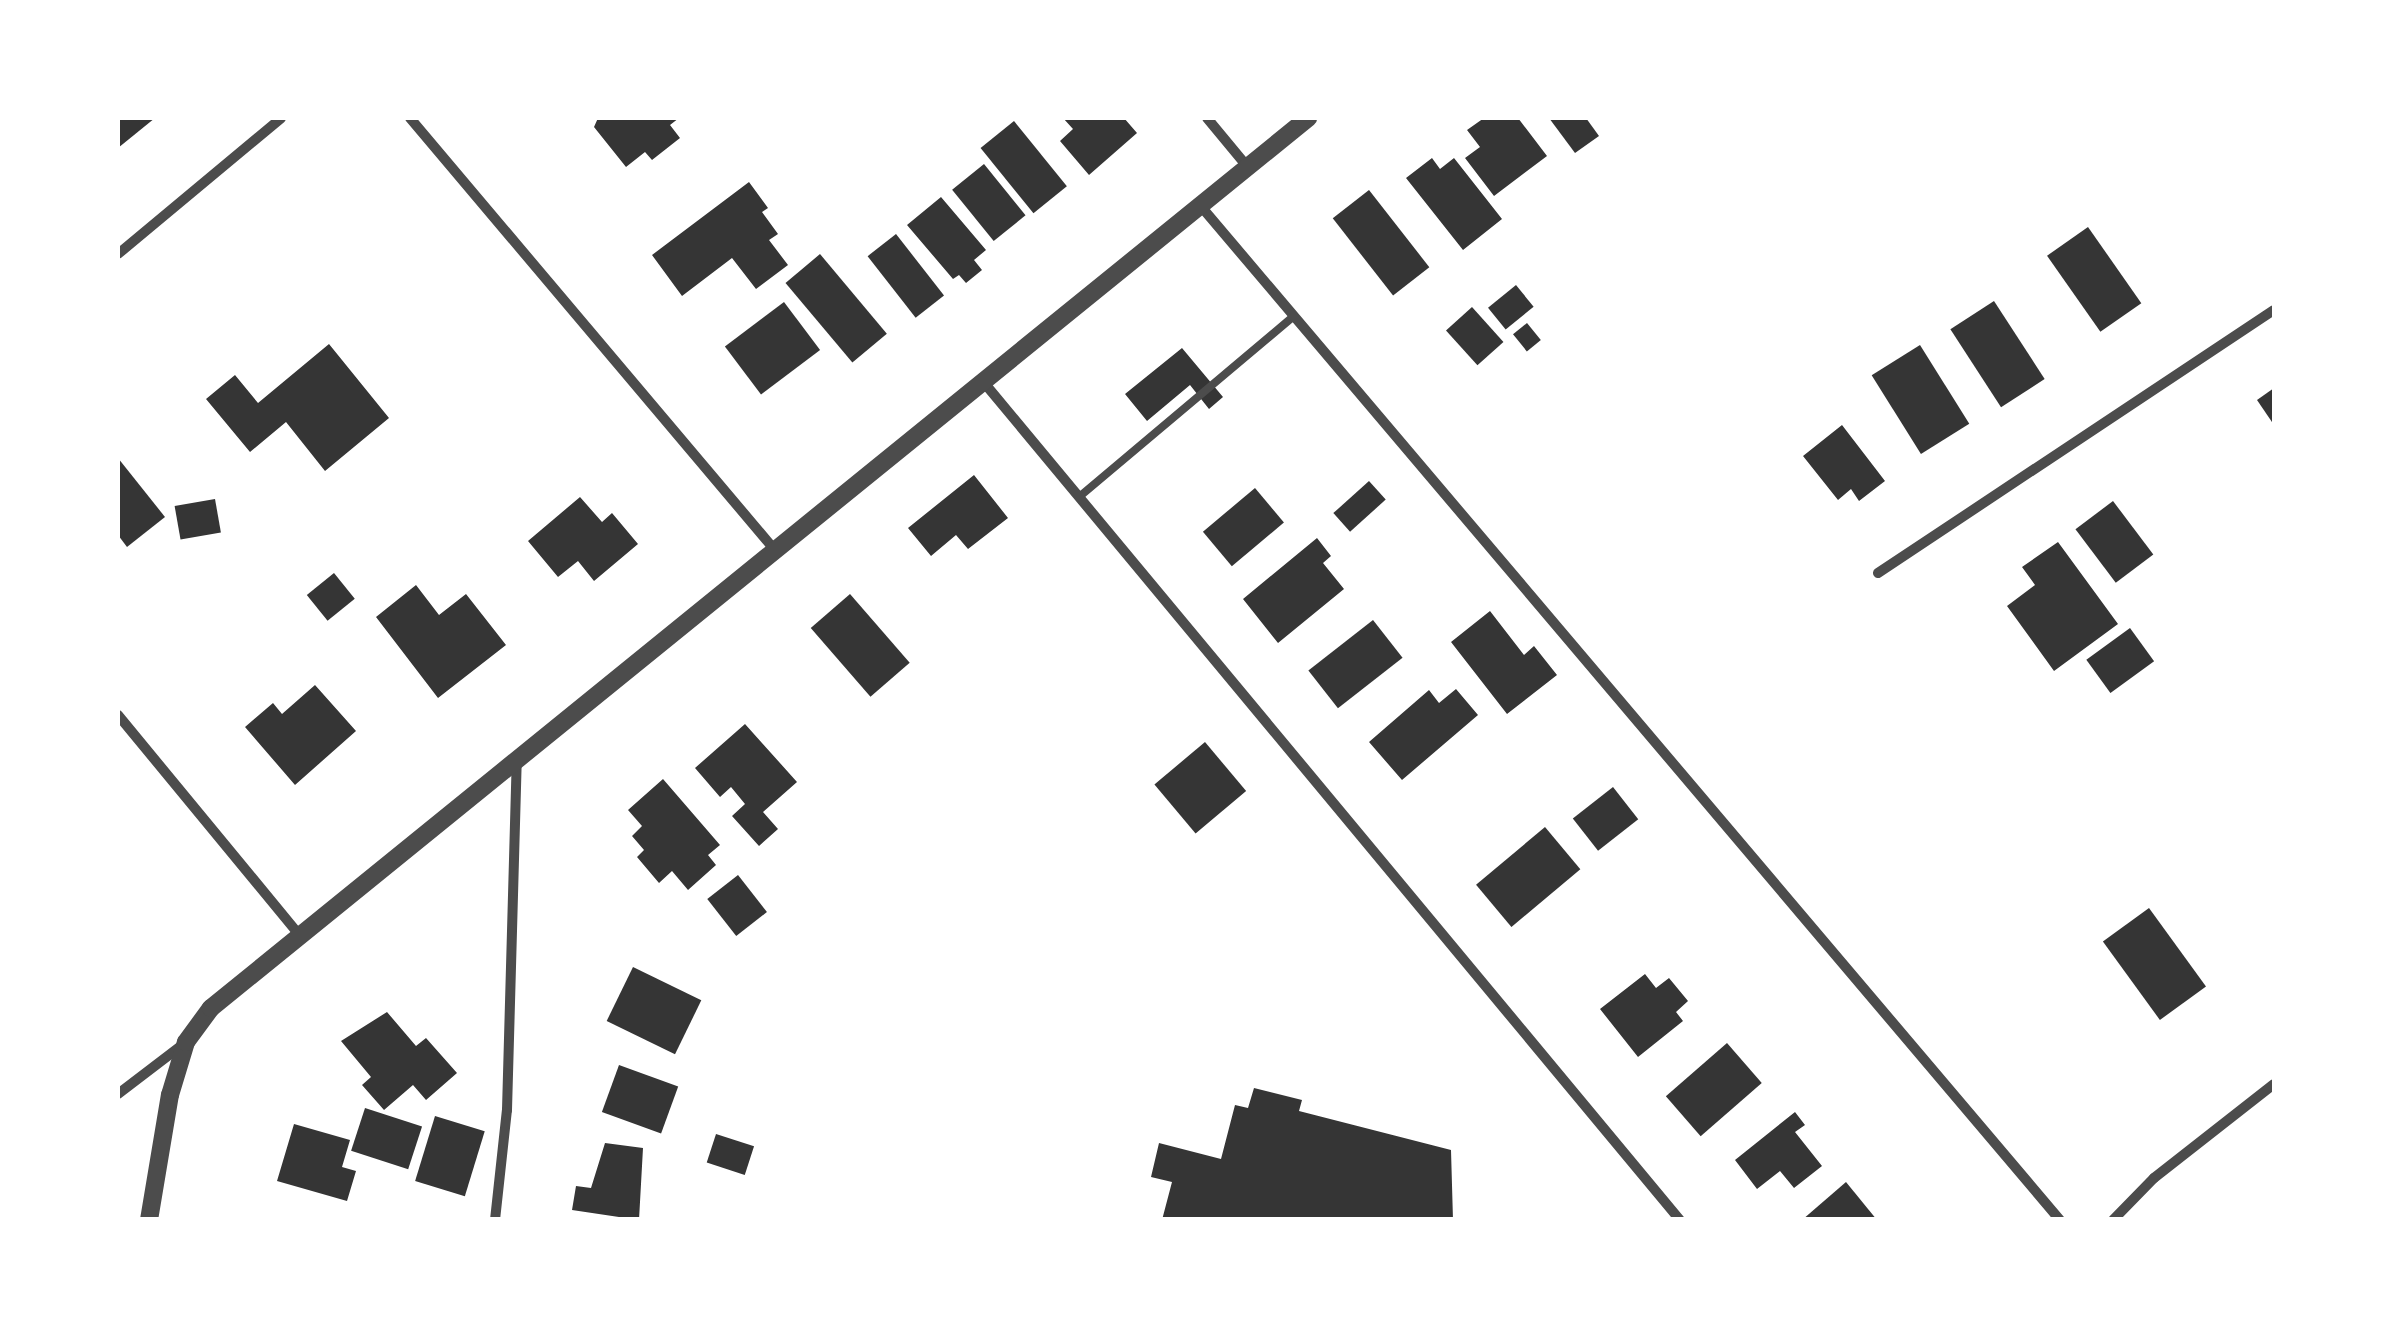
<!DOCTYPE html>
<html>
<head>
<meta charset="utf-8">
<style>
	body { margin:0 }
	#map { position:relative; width:2392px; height:1337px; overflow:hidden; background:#fff; font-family:"Golos Text",sans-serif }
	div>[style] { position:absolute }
	.building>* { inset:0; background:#353535; transform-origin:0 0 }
	.service>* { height:8px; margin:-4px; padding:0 4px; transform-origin:4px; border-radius:4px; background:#4c4c4c }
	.minor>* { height:10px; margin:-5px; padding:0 5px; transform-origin:5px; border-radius:5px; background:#4c4c4c }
	.tertiary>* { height:18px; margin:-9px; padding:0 9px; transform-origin:9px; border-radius:9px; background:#4c4c4c }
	span { translate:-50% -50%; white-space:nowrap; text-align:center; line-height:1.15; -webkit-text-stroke:8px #fff; paint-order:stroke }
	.frame { position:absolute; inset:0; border:120px solid #fff; pointer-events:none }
</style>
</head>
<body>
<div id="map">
	<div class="building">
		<div style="clip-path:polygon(118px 118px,155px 118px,118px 148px)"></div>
		<div style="clip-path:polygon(598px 118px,679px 118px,670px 125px,680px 138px,652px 160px,645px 152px,626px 167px,594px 127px)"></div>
		<div style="clip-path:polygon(1063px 118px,1124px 118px,1137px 133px,1089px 175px,1060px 141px,1073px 129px)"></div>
		<div style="clip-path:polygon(1484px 118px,1518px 118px,1547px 156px,1494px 196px,1465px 158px,1480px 147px,1467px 130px)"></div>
		<div style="clip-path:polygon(1549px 118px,1586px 118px,1599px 136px,1575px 153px)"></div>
		<div style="left:1014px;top:121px;width:84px;height:43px;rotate:51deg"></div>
		<div style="clip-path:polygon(1432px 158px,1440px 169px,1454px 158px,1502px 219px,1463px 250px,1406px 178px)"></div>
		<div style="left:984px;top:164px;width:66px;height:41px;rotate:51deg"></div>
		<div style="clip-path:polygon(749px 182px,768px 208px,762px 212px,778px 234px,769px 240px,788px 265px,756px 289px,732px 258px,682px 296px,652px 255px)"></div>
		<div style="left:1369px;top:190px;width:98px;height:46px;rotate:52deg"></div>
		<div style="clip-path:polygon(941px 197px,986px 250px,974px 260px,982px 270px,966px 283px,959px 275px,953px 279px,907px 225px)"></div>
		<div style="left:2088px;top:227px;width:93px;height:50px;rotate:55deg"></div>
		<div style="left:896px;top:234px;width:78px;height:36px;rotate:52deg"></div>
		<div style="left:820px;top:254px;width:104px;height:45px;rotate:50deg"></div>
		<div style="left:1516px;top:285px;width:28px;height:36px;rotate:51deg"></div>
		<div style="left:1994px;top:301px;width:93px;height:52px;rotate:57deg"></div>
		<div style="left:784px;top:302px;width:60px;height:74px;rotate:53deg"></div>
		<div style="left:1472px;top:307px;width:47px;height:35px;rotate:48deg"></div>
		<div style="left:1527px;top:323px;width:22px;height:18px;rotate:51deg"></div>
		<div style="clip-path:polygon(329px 344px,389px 418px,325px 471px,286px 422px,250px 452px,206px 399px,235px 375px,258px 403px)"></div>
		<div style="left:1920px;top:345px;width:93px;height:57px;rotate:58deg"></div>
		<div style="clip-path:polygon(1182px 348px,1223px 397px,1209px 409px,1190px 385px,1147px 421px,1125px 394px)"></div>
		<div style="clip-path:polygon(2274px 388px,2274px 425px,2257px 400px)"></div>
		<div style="clip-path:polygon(1842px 425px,1885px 481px,1859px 501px,1851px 489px,1838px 500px,1803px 456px)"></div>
		<div style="clip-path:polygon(118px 458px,165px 517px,127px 547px,118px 535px)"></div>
		<div style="clip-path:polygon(974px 475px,1008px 518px,968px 549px,956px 535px,931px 556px,908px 528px)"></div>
		<div style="left:1369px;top:481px;width:25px;height:48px;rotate:48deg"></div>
		<div style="left:1255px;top:488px;width:45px;height:68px;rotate:50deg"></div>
		<div style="clip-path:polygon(580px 497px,602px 522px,612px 513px,638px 544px,594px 581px,578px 561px,558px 577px,528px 541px)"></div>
		<div style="left:215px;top:499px;width:34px;height:41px;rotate:80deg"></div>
		<div style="left:2113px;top:501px;width:67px;height:47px;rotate:53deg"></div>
		<div style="clip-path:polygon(1317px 538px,1331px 556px,1323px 563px,1344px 589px,1278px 643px,1243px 599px)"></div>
		<div style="clip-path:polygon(2058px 542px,2118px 624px,2054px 671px,2007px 606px,2035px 585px,2022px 567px)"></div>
		<div style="left:334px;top:573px;width:33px;height:35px;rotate:51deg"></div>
		<div style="clip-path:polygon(416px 585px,439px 615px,466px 594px,506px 645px,438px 698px,376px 617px)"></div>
		<div style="left:850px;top:594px;width:91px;height:52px;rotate:49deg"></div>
		<div style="clip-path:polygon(1490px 611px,1524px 655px,1534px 646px,1557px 675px,1507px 714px,1451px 642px)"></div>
		<div style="left:1373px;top:620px;width:48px;height:82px;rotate:52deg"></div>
		<div style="left:2130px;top:628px;width:41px;height:54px;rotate:54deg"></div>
		<div style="clip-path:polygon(315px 685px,356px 731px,295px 785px,245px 727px,273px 703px,282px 714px)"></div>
		<div style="clip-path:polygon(1456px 689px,1478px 715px,1402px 780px,1369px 742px,1429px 690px,1439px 703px)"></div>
		<div style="clip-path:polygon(745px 724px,797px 782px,763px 812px,778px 829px,759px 846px,732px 816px,745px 804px,731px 787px,720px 797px,695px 768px)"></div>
		<div style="left:1205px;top:742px;width:64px;height:66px;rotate:50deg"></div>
		<div style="clip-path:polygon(663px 779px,720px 845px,708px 855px,716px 865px,688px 890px,672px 871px,659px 883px,637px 857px,644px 850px,632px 836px,642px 826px,628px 810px)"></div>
		<div style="left:1613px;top:787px;width:41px;height:51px;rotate:52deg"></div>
		<div style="left:1545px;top:827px;width:55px;height:90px;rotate:50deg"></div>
		<div style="left:738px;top:875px;width:47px;height:39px;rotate:52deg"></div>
		<div style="left:2149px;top:908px;width:97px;height:57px;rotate:54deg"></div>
		<div style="left:633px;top:967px;width:76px;height:60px;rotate:26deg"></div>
		<div style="clip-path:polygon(1645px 974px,1656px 988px,1669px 978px,1688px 1001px,1676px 1012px,1683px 1021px,1638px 1057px,1600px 1009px)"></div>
		<div style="clip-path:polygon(387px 1012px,416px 1046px,426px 1038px,457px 1073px,426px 1100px,413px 1085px,384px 1110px,362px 1085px,371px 1077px,341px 1041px)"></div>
		<div style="left:1727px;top:1043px;width:53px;height:81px;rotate:49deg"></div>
		<div style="left:619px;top:1065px;width:63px;height:50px;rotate:20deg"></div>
		<div style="clip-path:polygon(1254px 1088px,1302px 1100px,1299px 1111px,1451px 1150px,1453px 1220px,1162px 1220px,1172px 1182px,1151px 1177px,1159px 1143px,1221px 1159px,1235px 1105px,1248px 1108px)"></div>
		<div style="left:365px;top:1108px;width:60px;height:45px;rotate:18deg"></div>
		<div style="clip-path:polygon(1795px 1112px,1805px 1125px,1795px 1132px,1822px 1166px,1794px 1188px,1780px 1171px,1757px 1189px,1735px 1160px)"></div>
		<div style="left:435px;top:1116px;width:52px;height:68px;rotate:17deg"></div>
		<div style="clip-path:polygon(294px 1124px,350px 1140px,342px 1167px,356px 1171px,347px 1201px,277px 1181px)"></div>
		<div style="left:716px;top:1134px;width:40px;height:30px;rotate:18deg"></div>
		<div style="clip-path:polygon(605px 1143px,643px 1148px,639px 1220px,572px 1210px,576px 1186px,591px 1188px)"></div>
		<div style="clip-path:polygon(1846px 1182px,1877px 1220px,1802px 1220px)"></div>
	</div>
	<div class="service">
		<div style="left:1079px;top:497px;width:280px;rotate:-40.1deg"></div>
	</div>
	<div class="minor">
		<div style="left:410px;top:118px;width:564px;rotate:49.82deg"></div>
		<div style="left:1207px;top:118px;width:61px;rotate:50.3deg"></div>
		<div style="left:1199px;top:204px;width:1332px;rotate:49.72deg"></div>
		<div style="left:118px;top:254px;width:212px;rotate:-39.8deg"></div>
		<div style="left:981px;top:379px;width:1094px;rotate:50.27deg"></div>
		<div style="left:1878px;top:573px;width:475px;rotate:-33.6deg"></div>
		<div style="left:118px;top:715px;width:283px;rotate:50.5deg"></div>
		<div style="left:118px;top:1094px;width:84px;rotate:-37.3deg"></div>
		<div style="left:495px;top:1220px;width:111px;rotate:-83.8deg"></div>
		<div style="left:507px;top:1110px;width:349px;rotate:-88.4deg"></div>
		<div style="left:2113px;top:1220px;width:59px;rotate:-45.7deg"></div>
		<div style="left:2154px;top:1178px;width:152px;rotate:-38.1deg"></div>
	</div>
	<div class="tertiary">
		<div style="left:149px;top:1220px;width:127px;rotate:-80.5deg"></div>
		<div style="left:170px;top:1095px;width:55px;rotate:-73.2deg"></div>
		<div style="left:186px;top:1042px;width:42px;rotate:-53.7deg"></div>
		<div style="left:211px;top:1008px;width:1413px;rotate:-39.05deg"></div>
	</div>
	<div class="frame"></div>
</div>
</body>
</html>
